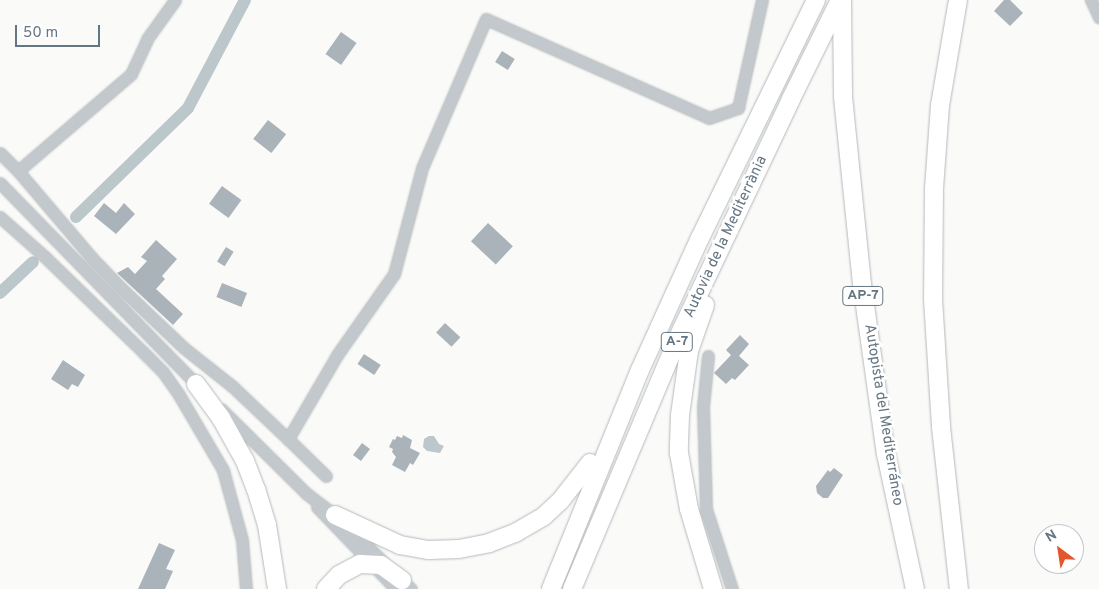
<!DOCTYPE html>
<html>
<head>
<meta charset="utf-8">
<style>
	body { margin:0 }
	#map { position:relative; width:1099px; height:589px; overflow:hidden; background:#fafaf8; font-family:Overpass,sans-serif }
	div>[style] { position:absolute }
	.water>* { inset:0; background:#bbc7cb }
	.canal>* { height:12px; margin:-6px; padding:0 6px; transform-origin:6px; border-radius:6px; background:#bbc7cb }
	.building>* { inset:0; background:#aab3b9; transform-origin:0 0 }
	.roads { filter:drop-shadow(0 0 1px #b4b9bd) drop-shadow(0 0 1px #b4b9bd) }
	.minor>* { height:11px; margin:-5.5px; padding:0 5.5px; transform-origin:5.5px; border-radius:5.5px; background:#c3c8cc }
	.highway>* { height:18px; margin:-9px; padding:0 9px; transform-origin:9px; border-radius:9px; background:#fff }
	span { translate:-50% -50%; white-space:nowrap; text-align:center; line-height:1.15; -webkit-text-stroke:5px #fff; paint-order:stroke }
	.shield-label span { padding:1px 4px; background:#fff; border:1px solid; border-radius:4px; -webkit-text-stroke-width:0 }
	.shield-label { font-size:14px; color:#657683; font-weight:700 }
	.street-label { font-size:15px; color:#657683 }
	.north { position:absolute; left:1034px; top:524px; width:50px; height:50px; box-sizing:border-box; background:#fff; border:1px solid #c1c8cd; border-radius:50%; rotate:329deg; font-size:14px; font-weight:700; line-height:20px; text-align:center; color:#657683 }
	.north::after { content:''; display:block; margin:auto; width:18px; height:22px; background:#e4572e; clip-path:polygon(50% 0,100% 100%,50% 72%,0 100%) }
	.scale { position:absolute; left:15px; top:25px; width:85px; height:22px; box-sizing:border-box; border:2px solid #657683; border-top:0; padding-left:6px; font-size:15px; line-height:18px; white-space:nowrap; color:#657683; -webkit-text-stroke:4px #fff; paint-order:stroke }
</style>
</head>
<body>
<div id="map">
	<div class="water">
		<div style="clip-path:polygon(434px 436px,439px 444px,444px 446px,440px 453px,427px 451px,423px 447px,424px 439px,429px 436px)"></div>
	</div>
	<div class="canal">
		<div style="left:76px;top:217px;width:156px;rotate:-44.2deg"></div>
		<div style="left:188px;top:108px;width:122px;rotate:-62.2deg"></div>
		<div style="left:0;top:293px;width:45px;rotate:-43.2deg"></div>
	</div>
	<div class="building">
		<div style="clip-path:polygon(1004px 0,1010px 0,1023px 13px,1010px 26px,994px 11px)"></div>
		<div style="left:341px;top:32px;width:19px;height:27px;rotate:35deg"></div>
		<div style="left:502px;top:51px;width:15px;height:13px;rotate:32deg"></div>
		<div style="left:268px;top:120px;width:23px;height:24px;rotate:38deg"></div>
		<div style="left:222px;top:186px;width:24px;height:22px;rotate:36deg"></div>
		<div style="clip-path:polygon(104px 203px,116px 213px,124px 203px,135px 214px,116px 234px,94px 216px)"></div>
		<div style="left:488px;top:223px;width:34px;height:25px;rotate:43deg"></div>
		<div style="clip-path:polygon(156px 240px,177px 259px,162px 276px,165px 279px,156px 289px,183px 314px,173px 325px,117px 273px,128px 267px,135px 274px,147px 261px,141px 257px)"></div>
		<div style="left:226px;top:247px;width:9px;height:17px;rotate:32deg"></div>
		<div style="left:222px;top:283px;width:27px;height:15px;rotate:22deg"></div>
		<div style="left:445px;top:323px;width:21px;height:13px;rotate:43deg"></div>
		<div style="clip-path:polygon(740px 335px,749px 344px,739px 356px,749px 365px,735px 380px,732px 378px,726px 384px,714px 373px,731px 355px,726px 350px)"></div>
		<div style="left:364px;top:354px;width:20px;height:12px;rotate:33deg"></div>
		<div style="clip-path:polygon(63px 360px,85px 375px,78px 387px,72px 384px,68px 390px,51px 379px)"></div>
		<div style="clip-path:polygon(403px 435px,412px 440px,410px 448px,420px 453px,413px 465px,410px 463px,405px 472px,392px 465px,396px 457px,392px 452px,393px 449px,389px 447px,393px 439px,395px 440px,397px 436px,402px 438px)"></div>
		<div style="left:362px;top:443px;width:10px;height:15px;rotate:37deg"></div>
		<div style="clip-path:polygon(834px 468px,843px 475px,828px 498px,823px 498px,817px 493px,816px 486px,828px 470px,830px 472px)"></div>
		<div style="clip-path:polygon(159px 543px,175px 550px,166px 569px,173px 571px,165px 589px,138px 589px)"></div>
	</div>
	<div class="roads">
		<div class="minor">
			<div style="left:1091px;top:0;width:19px;rotate:65deg"></div>
			<div style="left:0;top:153px;width:25px;rotate:45deg"></div>
			<div style="left:18px;top:171px;width:149px;rotate:-40.6deg"></div>
			<div style="left:131px;top:74px;width:38px;rotate:-65deg"></div>
			<div style="left:147px;top:39px;width:48px;rotate:-54.3deg"></div>
			<div style="left:18px;top:171px;width:114px;rotate:49.6deg"></div>
			<div style="left:92px;top:258px;width:40px;rotate:46deg"></div>
			<div style="left:120px;top:287px;width:88px;rotate:43.6deg"></div>
			<div style="left:184px;top:348px;width:61px;rotate:38.4deg"></div>
			<div style="left:232px;top:386px;width:77px;rotate:43.4deg"></div>
			<div style="left:0;top:183px;width:288px;rotate:45.7deg"></div>
			<div style="left:0;top:217px;width:60px;rotate:41.6deg"></div>
			<div style="left:45px;top:257px;width:136px;rotate:44.1deg"></div>
			<div style="left:143px;top:352px;width:28px;rotate:45deg"></div>
			<div style="left:163px;top:372px;width:28px;rotate:55deg"></div>
			<div style="left:179px;top:395px;width:87px;rotate:59.6deg"></div>
			<div style="left:223px;top:470px;width:73px;rotate:74.8deg"></div>
			<div style="left:242px;top:540px;width:49px;rotate:85.3deg"></div>
			<div style="left:708px;top:356px;width:51px;rotate:95.6deg"></div>
			<div style="left:703px;top:407px;width:102px;rotate:88.3deg"></div>
			<div style="left:706px;top:509px;width:84px;rotate:72deg"></div>
			<div style="left:221px;top:409px;width:121px;rotate:44.7deg"></div>
			<div style="left:307px;top:494px;width:35px;rotate:37deg"></div>
			<div style="left:335px;top:515px;width:106px;rotate:44.2deg"></div>
			<div style="left:326px;top:476px;width:53px;rotate:-135.8deg"></div>
			<div style="left:288px;top:439px;width:97px;rotate:-59.7deg"></div>
			<div style="left:337px;top:355px;width:99px;rotate:-54.9deg"></div>
			<div style="left:394px;top:274px;width:110px;rotate:-75.2deg"></div>
			<div style="left:422px;top:168px;width:162px;rotate:-66.8deg"></div>
			<div style="left:486px;top:19px;width:244px;rotate:23.9deg"></div>
			<div style="left:709px;top:118px;width:31px;rotate:-19deg"></div>
			<div style="left:738px;top:108px;width:111px;rotate:-77.5deg"></div>
			<div style="left:317px;top:507px;width:114px;rotate:46.1deg"></div>
		</div>
		<div class="highway">
			<div style="left:842px;top:0;width:97px;rotate:89.4deg"></div>
			<div style="left:843px;top:97px;width:188px;rotate:84.2deg"></div>
			<div style="left:862px;top:284px;width:172px;rotate:82deg"></div>
			<div style="left:886px;top:454px;width:138px;rotate:77.9deg"></div>
			<div style="left:958px;top:0;width:107px;rotate:99.7deg"></div>
			<div style="left:940px;top:105px;width:83px;rotate:94.1deg"></div>
			<div style="left:934px;top:188px;width:111px;rotate:90.5deg"></div>
			<div style="left:933px;top:299px;width:128px;rotate:86.4deg"></div>
			<div style="left:941px;top:427px;width:163px;rotate:83.7deg"></div>
			<div style="left:705px;top:305px;width:49px;rotate:109.2deg"></div>
			<div style="left:689px;top:351px;width:65px;rotate:98deg"></div>
			<div style="left:680px;top:415px;width:38px;rotate:92deg"></div>
			<div style="left:679px;top:453px;width:57px;rotate:79.9deg"></div>
			<div style="left:689px;top:509px;width:84px;rotate:73.3deg"></div>
			<div style="left:196px;top:384px;width:42px;rotate:53.7deg"></div>
			<div style="left:221px;top:418px;width:49px;rotate:60.8deg"></div>
			<div style="left:245px;top:461px;width:30px;rotate:69deg"></div>
			<div style="left:256px;top:489px;width:38px;rotate:73deg"></div>
			<div style="left:267px;top:525px;width:65px;rotate:81.1deg"></div>
			<div style="left:335px;top:515px;width:72px;rotate:24.8deg"></div>
			<div style="left:400px;top:545px;width:29px;rotate:10deg"></div>
			<div style="left:429px;top:550px;width:30px;rotate:-2deg"></div>
			<div style="left:459px;top:549px;width:31px;rotate:-11deg"></div>
			<div style="left:489px;top:543px;width:28px;rotate:-21deg"></div>
			<div style="left:515px;top:533px;width:34px;rotate:-30deg"></div>
			<div style="left:544px;top:516px;width:23px;rotate:-43deg"></div>
			<div style="left:561px;top:500px;width:47px;rotate:-51.9deg"></div>
			<div style="left:326px;top:589px;width:19px;rotate:-47deg"></div>
			<div style="left:339px;top:575px;width:24px;rotate:-28deg"></div>
			<div style="left:360px;top:564px;width:21px;rotate:3deg"></div>
			<div style="left:381px;top:565px;width:26px;rotate:36deg"></div>
			<div style="left:551px;top:589px;width:236px;rotate:-67.9deg"></div>
			<div style="left:640px;top:370px;width:145px;rotate:-65.6deg"></div>
			<div style="left:700px;top:238px;width:265px;rotate:-64deg"></div>
			<div style="left:572px;top:589px;width:282px;rotate:-67.1deg"></div>
			<div style="left:682px;top:329px;width:255px;rotate:-64.6deg"></div>
			<div style="left:791px;top:99px;width:110px;rotate:-63.7deg"></div>
		</div>
	</div>
	<div class="shield-label">
		<span style="left:863px;top:296px">AP-7</span>
		<span style="left:677px;top:342px">A-7</span>
	</div>
	<div class="street-label">
		<span style="left:726px;top:237px;rotate:-65deg">Autovia de la Mediterrània</span>
		<span style="left:883px;top:415px;rotate:81deg">Autopista del Mediterráneo</span>
	</div>
	<div class="north">N</div>
	<div class="scale">50 m</div>
</div>
</body>
</html>
